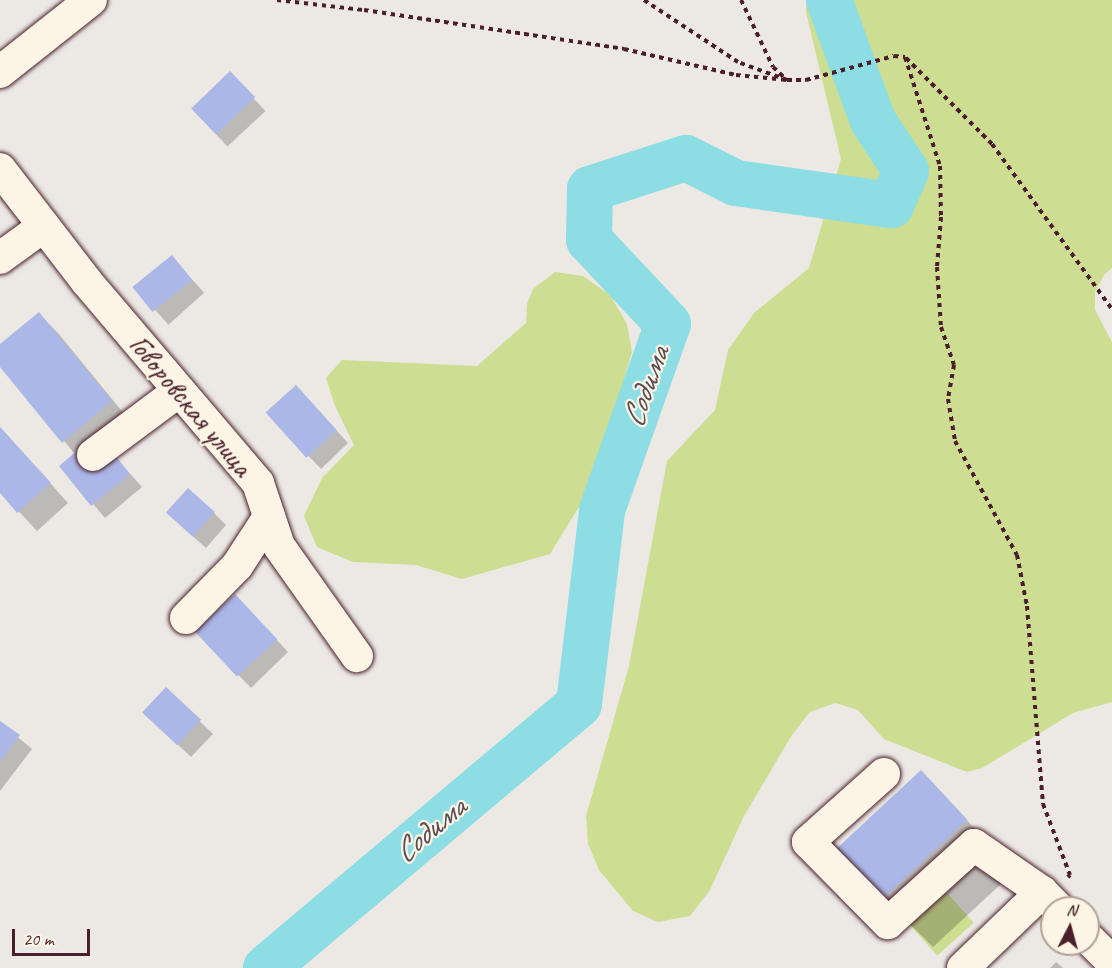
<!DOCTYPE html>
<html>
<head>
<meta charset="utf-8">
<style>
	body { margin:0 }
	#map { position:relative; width:1112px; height:968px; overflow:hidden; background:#ece9e5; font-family:Caveat,sans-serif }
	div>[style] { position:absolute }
	.green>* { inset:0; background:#cddd91; transform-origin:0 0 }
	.shadow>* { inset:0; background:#0003; transform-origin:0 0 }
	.river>* { height:46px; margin:-23px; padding:0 23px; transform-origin:23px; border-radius:23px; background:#8cdde4 }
	.building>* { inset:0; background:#abb7e7; transform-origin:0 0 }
	.path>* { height:4px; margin-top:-2px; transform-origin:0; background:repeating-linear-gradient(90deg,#4a1f2b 0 4.5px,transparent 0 9px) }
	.roads { filter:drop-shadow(0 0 2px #4a1f2b) drop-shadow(0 0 2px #4a1f2b) }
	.minor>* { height:32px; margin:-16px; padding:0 16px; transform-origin:16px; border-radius:16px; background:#fcf5e5 }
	span { translate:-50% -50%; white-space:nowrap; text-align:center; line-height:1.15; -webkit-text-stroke:4.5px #fcf5e5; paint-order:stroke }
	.street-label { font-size:30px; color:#4a1f2b }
	.water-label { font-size:32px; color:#5a4e59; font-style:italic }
	.north { position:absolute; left:1040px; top:896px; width:60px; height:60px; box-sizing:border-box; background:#fcf5e5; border:2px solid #b59f9b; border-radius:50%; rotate:6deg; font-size:16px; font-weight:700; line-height:24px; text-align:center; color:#4a1f2b }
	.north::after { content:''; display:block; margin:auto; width:21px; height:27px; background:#4a1f2b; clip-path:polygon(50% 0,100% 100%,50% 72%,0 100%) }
	.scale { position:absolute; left:12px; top:929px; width:78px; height:27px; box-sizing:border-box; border:3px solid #4a1f2b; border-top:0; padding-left:8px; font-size:18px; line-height:21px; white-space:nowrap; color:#4a1f2b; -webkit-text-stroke:4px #fcf5e5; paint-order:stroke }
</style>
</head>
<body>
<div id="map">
	<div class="green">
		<div style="clip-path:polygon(806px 0,1112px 0,1112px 268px,1104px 275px,1095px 292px,1095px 310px,1112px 342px,1112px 702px,1073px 713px,982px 768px,967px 772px,884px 739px,858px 710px,835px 703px,810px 712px,792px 735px,744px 816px,710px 890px,690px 916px,658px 922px,633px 911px,599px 870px,588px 844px,586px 816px,629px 666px,667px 461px,715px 410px,728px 350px,754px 313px,809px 268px,841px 159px,806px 12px)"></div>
		<div style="clip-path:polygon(555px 272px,583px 276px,610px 295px,627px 324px,632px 352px,611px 424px,585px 497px,550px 554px,462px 579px,416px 565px,353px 562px,317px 547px,304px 516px,322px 478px,354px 445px,335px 406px,326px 378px,342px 360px,477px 366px,526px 323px,527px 304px,533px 289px)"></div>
		<div style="left:947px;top:893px;width:40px;height:49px;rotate:48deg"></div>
	</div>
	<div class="shadow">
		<div style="left:230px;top:73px;width:52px;height:52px;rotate:47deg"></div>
		<div style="left:172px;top:257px;width:48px;height:48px;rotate:48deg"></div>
		<div style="clip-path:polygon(39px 314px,58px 333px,130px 421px,114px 456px,142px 487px,105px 518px,61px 466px,75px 454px,0 365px,0 346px)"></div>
		<div style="clip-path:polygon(309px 400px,348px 443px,321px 469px,268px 413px)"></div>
		<div style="clip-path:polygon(0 427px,68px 503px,37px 531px,0 491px)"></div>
		<div style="clip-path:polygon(214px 513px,226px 525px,206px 548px,180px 525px)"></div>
		<div style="clip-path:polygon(248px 609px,288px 652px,251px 688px,197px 632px)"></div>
		<div style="clip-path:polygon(166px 689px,213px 734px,191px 757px,157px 725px)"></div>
		<div style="clip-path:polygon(0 722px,32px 749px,0 791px)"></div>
		<div style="clip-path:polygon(921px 772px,1015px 871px,933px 947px,883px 897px)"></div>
		<div style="clip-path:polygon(1056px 962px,1063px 968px,1050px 968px)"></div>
	</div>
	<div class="river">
		<div style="left:266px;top:968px;width:409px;rotate:-40.1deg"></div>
		<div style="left:579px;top:704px;width:195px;rotate:-83.2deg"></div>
		<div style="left:602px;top:510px;width:197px;rotate:-70.5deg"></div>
		<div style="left:668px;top:324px;width:115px;rotate:-133.2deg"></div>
		<div style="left:589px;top:240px;width:51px;rotate:-88.9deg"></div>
		<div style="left:590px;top:189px;width:101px;rotate:-17.9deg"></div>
		<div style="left:686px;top:158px;width:56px;rotate:26.6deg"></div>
		<div style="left:736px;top:183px;width:157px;rotate:8.1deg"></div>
		<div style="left:891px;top:205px;width:37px;rotate:-66deg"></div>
		<div style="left:906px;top:171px;width:60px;rotate:-123.4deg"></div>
		<div style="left:873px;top:121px;width:129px;rotate:-110deg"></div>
	</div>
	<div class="building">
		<div style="left:230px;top:71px;width:36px;height:54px;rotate:46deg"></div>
		<div style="left:172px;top:255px;width:32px;height:51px;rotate:51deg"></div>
		<div style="clip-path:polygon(39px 312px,112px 401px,62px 443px,0 367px,0 344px)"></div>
		<div style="left:296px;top:385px;width:61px;height:41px;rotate:48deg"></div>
		<div style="clip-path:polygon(0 427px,51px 483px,17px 513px,0 493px)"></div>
		<div style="clip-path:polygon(78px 450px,94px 470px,114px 454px,130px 474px,91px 506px,59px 466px)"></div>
		<div style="left:188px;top:488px;width:36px;height:33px;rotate:42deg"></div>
		<div style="left:235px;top:594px;width:62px;height:55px;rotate:47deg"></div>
		<div style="left:166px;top:687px;width:48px;height:35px;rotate:43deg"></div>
		<div style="clip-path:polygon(0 721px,20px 735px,0 762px)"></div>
		<div style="left:921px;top:770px;width:68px;height:116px;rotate:47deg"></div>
	</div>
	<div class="path">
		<div style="left:277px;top:0;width:88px;rotate:6.6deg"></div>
		<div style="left:364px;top:10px;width:263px;rotate:8.5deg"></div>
		<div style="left:624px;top:49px;width:115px;rotate:13.1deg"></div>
		<div style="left:736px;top:75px;width:51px;rotate:5.6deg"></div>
		<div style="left:787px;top:80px;width:52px;rotate:-159.8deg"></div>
		<div style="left:738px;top:62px;width:113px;rotate:-146.6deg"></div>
		<div style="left:741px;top:0;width:74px;rotate:64.5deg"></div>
		<div style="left:773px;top:67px;width:19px;rotate:43deg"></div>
		<div style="left:787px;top:80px;width:19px"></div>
		<div style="left:806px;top:80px;width:91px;rotate:-15.3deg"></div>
		<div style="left:894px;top:56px;width:11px;rotate:5deg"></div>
		<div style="left:905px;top:57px;width:114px;rotate:72.2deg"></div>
		<div style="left:940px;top:166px;width:51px;rotate:88.9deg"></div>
		<div style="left:941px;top:217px;width:50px;rotate:94.6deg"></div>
		<div style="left:937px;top:267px;width:60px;rotate:86.2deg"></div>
		<div style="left:941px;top:327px;width:40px;rotate:71.1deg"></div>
		<div style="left:954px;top:365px;width:35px;rotate:100deg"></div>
		<div style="left:948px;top:399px;width:43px;rotate:80.5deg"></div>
		<div style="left:955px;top:441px;width:130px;rotate:61.5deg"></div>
		<div style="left:1017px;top:555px;width:52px;rotate:78.9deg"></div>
		<div style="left:1027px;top:606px;width:199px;rotate:85.4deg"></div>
		<div style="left:1043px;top:804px;width:76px;rotate:69.2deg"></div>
		<div style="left:1070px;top:875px;width:3px;rotate:135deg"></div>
		<div style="left:906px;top:58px;width:122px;rotate:45deg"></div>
		<div style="left:992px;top:144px;width:204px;rotate:54deg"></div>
	</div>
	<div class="roads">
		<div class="minor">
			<div style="left:0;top:72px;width:116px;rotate:-38.4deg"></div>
			<div style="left:0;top:169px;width:143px;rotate:52.4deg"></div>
			<div style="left:87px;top:282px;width:264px;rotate:49.6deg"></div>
			<div style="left:258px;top:483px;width:66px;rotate:71.6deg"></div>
			<div style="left:279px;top:546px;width:135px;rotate:54.7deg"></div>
			<div style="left:0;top:258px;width:54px;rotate:-36deg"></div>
			<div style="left:93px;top:455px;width:107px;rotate:-36.7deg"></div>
			<div style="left:186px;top:618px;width:73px;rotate:-45.6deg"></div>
			<div style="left:237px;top:566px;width:59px;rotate:-56.9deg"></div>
			<div style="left:884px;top:774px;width:102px;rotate:138.2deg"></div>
			<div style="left:808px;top:842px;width:114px;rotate:45.4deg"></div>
			<div style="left:888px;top:923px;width:116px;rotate:-42.2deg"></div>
			<div style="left:974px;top:845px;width:83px;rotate:34.7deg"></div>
			<div style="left:1042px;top:892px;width:23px;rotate:45deg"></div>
			<div style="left:1088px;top:938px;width:34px;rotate:45deg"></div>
			<div style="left:963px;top:968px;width:110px;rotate:-43.9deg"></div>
		</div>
	</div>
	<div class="street-label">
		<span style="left:191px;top:405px;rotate:50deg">Говоровская улица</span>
	</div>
	<div class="water-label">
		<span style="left:646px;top:387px;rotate:-70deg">Содима</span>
		<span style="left:430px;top:830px;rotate:-40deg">Содима</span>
	</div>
	<div class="north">N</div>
	<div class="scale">20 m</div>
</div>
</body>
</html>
